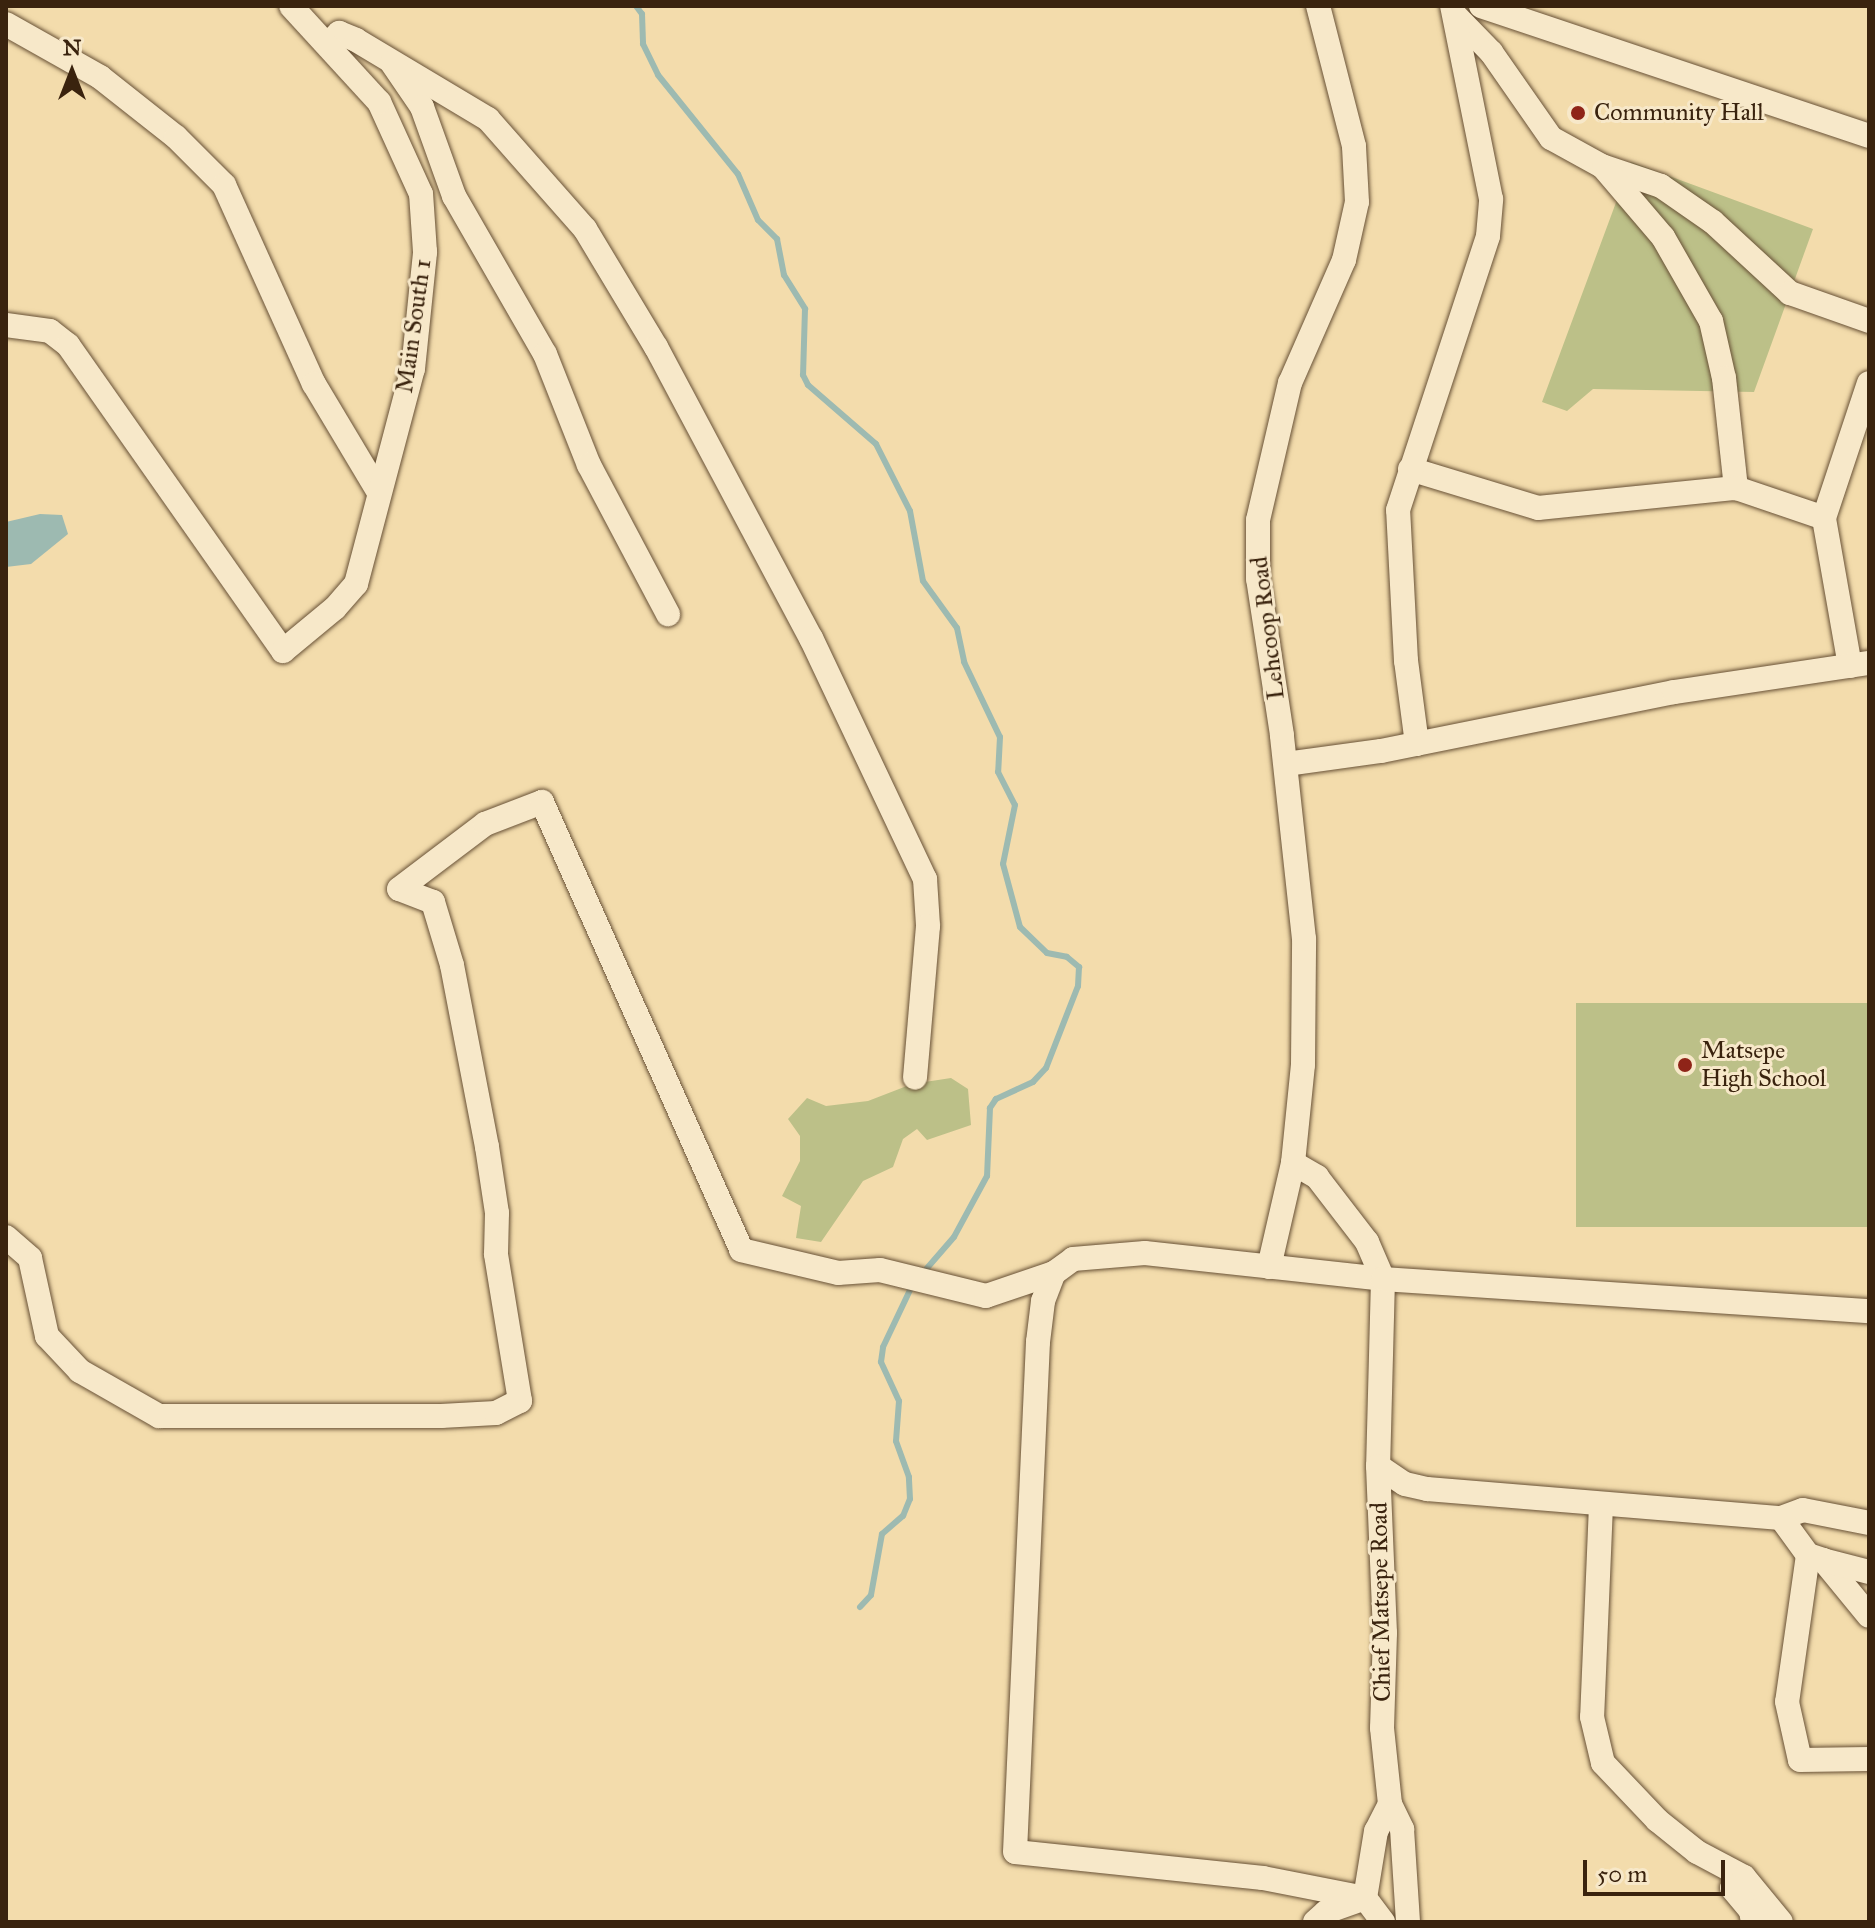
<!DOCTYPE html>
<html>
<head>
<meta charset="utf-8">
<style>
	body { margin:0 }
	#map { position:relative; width:1875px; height:1928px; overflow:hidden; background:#f3dcac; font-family:"IM FELL Great Primer",serif }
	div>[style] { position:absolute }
	.green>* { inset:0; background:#bcc088; transform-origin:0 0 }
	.water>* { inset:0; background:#9dbab1 }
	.stream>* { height:6px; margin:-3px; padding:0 3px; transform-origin:3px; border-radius:3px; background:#9dbab1 }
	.roads { filter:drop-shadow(0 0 2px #685136) drop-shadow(0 0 2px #685136) }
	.minor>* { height:24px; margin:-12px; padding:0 12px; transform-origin:12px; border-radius:12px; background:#f7e8c9 }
	.dots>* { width:22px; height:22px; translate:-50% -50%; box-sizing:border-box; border:4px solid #f7e8c9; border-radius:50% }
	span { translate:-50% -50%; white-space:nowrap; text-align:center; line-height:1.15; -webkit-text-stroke:6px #f7e8c9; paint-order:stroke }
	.poi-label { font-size:24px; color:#3a230e }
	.left { translate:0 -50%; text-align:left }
	.street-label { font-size:24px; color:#3a230e }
	.frame { position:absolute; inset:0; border:8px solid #3a230e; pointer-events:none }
	.north { position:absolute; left:32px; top:32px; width:80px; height:80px; -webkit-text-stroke:6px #f7e8c9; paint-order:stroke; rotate:0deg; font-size:22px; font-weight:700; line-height:32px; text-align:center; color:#3a230e }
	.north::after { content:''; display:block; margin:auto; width:28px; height:36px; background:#3a230e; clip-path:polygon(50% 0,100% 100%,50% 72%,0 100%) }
	.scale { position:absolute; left:1583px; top:1860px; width:142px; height:36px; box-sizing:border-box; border:4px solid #3a230e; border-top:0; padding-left:10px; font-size:24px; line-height:28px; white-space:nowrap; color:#3a230e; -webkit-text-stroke:6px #f7e8c9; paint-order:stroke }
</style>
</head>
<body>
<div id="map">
	<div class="green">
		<div style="clip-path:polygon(1631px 162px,1813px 229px,1754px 392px,1593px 389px,1567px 411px,1542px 402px)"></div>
		<div style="left:1869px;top:1003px;width:224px;height:293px;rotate:90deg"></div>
		<div style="clip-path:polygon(951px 1078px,968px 1089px,971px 1125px,927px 1140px,917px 1129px,903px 1139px,893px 1167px,863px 1181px,821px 1242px,796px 1238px,801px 1206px,782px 1196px,800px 1161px,800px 1136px,788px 1119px,807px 1098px,826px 1106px,868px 1101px,912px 1084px)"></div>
	</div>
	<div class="water">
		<div style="clip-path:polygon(40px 514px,62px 515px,68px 534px,31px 564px,6px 567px,6px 522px)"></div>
	</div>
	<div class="stream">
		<div style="left:636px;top:6px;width:10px;rotate:53deg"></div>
		<div style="left:642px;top:14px;width:30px;rotate:88deg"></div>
		<div style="left:643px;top:44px;width:34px;rotate:64deg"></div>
		<div style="left:658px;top:75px;width:127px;rotate:51.1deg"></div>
		<div style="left:738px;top:174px;width:50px;rotate:66.5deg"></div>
		<div style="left:758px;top:220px;width:27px;rotate:45deg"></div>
		<div style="left:777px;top:239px;width:37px;rotate:79deg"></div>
		<div style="left:784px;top:275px;width:40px;rotate:58deg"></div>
		<div style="left:805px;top:309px;width:66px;rotate:91.7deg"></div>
		<div style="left:803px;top:375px;width:11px;rotate:63deg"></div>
		<div style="left:808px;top:385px;width:90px;rotate:40.9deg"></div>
		<div style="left:876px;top:444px;width:75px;rotate:63.1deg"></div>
		<div style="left:910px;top:511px;width:71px;rotate:79.5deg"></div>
		<div style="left:923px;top:581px;width:58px;rotate:54.1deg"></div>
		<div style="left:957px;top:628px;width:35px;rotate:78deg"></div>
		<div style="left:964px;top:662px;width:83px;rotate:64.4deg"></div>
		<div style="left:1000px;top:737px;width:35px;rotate:93deg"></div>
		<div style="left:998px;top:772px;width:37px;rotate:63deg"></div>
		<div style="left:1015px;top:805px;width:60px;rotate:101.5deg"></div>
		<div style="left:1003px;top:864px;width:65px;rotate:74.9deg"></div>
		<div style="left:1020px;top:927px;width:37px;rotate:44deg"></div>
		<div style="left:1047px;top:953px;width:20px;rotate:11deg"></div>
		<div style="left:1067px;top:957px;width:16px;rotate:40deg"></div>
		<div style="left:1079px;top:967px;width:19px;rotate:93deg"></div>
		<div style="left:1078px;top:986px;width:88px;rotate:111.3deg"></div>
		<div style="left:1046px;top:1068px;width:19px;rotate:133deg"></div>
		<div style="left:1033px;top:1082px;width:41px;rotate:155.3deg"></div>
		<div style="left:996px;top:1099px;width:11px;rotate:124deg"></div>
		<div style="left:990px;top:1108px;width:68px;rotate:92.5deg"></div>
		<div style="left:987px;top:1176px;width:69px;rotate:118.4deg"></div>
		<div style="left:954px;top:1237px;width:49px;rotate:130.9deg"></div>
		<div style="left:860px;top:1607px;width:16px;rotate:-47deg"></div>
		<div style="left:871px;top:1595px;width:62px;rotate:-79.8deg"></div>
		<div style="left:882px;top:1534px;width:28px;rotate:-41deg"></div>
		<div style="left:903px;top:1516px;width:18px;rotate:-68deg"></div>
		<div style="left:910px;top:1499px;width:22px;rotate:-93deg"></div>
		<div style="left:909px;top:1477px;width:38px;rotate:-110deg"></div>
		<div style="left:896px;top:1441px;width:40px;rotate:-85.7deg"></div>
		<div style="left:899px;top:1401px;width:43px;rotate:-114.8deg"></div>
		<div style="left:881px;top:1362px;width:15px;rotate:-82deg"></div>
		<div style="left:883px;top:1347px;width:68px;rotate:-64.6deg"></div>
	</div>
	<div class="roads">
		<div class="minor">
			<div style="left:1481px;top:6px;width:409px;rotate:18.5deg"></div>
			<div style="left:1455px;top:15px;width:52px;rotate:45.8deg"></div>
			<div style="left:1491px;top:52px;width:105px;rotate:55.1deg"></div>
			<div style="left:1551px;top:138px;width:58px;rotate:28.8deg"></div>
			<div style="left:1602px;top:166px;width:62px;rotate:18.7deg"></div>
			<div style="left:1661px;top:186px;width:63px;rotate:34.7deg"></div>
			<div style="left:1713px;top:222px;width:105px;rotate:42.7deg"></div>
			<div style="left:1790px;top:293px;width:84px;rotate:19.5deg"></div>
			<div style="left:6px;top:24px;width:108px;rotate:29.4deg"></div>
			<div style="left:100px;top:77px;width:97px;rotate:38.3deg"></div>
			<div style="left:176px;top:137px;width:68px;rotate:45deg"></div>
			<div style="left:224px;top:185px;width:218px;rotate:65.7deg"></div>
			<div style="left:314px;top:384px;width:125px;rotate:59.1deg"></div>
			<div style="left:328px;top:44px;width:16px;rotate:-45deg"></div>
			<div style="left:339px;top:33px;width:18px;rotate:22deg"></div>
			<div style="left:356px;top:40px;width:154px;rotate:30.9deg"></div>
			<div style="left:488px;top:119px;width:147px;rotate:48.6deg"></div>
			<div style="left:585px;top:229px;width:138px;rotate:59deg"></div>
			<div style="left:656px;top:347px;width:330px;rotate:62deg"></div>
			<div style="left:811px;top:638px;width:267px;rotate:64.7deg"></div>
			<div style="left:925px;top:879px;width:47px;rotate:86.3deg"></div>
			<div style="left:928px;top:926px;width:152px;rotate:94.9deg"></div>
			<div style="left:392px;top:63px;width:53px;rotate:55.7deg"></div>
			<div style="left:422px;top:107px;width:95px;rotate:70.2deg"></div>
			<div style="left:454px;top:196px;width:182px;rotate:60.1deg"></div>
			<div style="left:545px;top:354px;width:119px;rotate:68.4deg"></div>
			<div style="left:589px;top:465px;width:169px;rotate:62.1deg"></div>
			<div style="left:1604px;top:168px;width:91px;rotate:49.5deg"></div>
			<div style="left:1663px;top:237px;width:97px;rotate:60.3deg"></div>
			<div style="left:1711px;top:321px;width:58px;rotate:77.2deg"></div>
			<div style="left:1724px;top:378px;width:111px;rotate:83.8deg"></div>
			<div style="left:6px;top:325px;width:44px;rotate:7.8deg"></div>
			<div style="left:50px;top:331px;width:23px;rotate:38deg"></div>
			<div style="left:68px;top:345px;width:374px;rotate:54.9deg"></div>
			<div style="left:283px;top:651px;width:67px;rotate:-39.6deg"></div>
			<div style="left:335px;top:608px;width:32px;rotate:-49deg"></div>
			<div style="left:356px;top:584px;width:222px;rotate:-75.2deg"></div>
			<div style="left:413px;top:369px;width:118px;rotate:-84.1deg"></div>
			<div style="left:425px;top:252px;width:58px;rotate:-93.9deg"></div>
			<div style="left:421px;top:194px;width:101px;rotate:-114.5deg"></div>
			<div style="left:379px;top:102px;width:130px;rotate:-132.5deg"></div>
			<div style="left:1410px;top:469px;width:134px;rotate:16.9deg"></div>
			<div style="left:1538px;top:508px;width:199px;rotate:-5.8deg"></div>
			<div style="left:1736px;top:488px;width:93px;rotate:18.8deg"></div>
			<div style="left:1850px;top:666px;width:150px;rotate:-100deg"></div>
			<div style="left:1824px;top:518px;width:142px;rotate:-71.6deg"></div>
			<div style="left:1417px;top:744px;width:84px;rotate:-97.5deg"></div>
			<div style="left:1406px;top:661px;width:151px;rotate:-93deg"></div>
			<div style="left:1398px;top:510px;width:288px;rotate:-71.8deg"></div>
			<div style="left:1488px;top:236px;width:37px;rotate:-85deg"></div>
			<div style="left:1491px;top:199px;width:197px;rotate:-101.4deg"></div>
			<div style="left:1286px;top:764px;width:96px;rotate:-7.8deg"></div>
			<div style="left:1381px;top:751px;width:299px;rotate:-11.4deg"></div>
			<div style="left:1674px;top:692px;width:197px;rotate:-8.5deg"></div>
			<div style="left:1293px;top:1163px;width:28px;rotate:30deg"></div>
			<div style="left:1317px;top:1177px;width:82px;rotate:52.4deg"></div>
			<div style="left:1367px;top:1242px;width:40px;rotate:66.6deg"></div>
			<div style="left:1383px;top:1279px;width:187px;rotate:91.5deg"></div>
			<div style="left:1378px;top:1466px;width:167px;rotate:87.6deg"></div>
			<div style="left:1385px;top:1633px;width:95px;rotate:91.8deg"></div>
			<div style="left:1382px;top:1728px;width:76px;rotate:84deg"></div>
			<div style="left:1390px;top:1804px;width:28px;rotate:64deg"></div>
			<div style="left:1402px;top:1829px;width:93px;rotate:86.3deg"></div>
			<div style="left:6px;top:1237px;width:32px;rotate:41deg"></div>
			<div style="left:30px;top:1258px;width:80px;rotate:77.7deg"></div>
			<div style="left:47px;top:1336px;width:48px;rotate:46.7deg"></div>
			<div style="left:80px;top:1371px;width:91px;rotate:29.7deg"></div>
			<div style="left:159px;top:1416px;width:282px"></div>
			<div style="left:441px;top:1416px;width:55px;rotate:-3.1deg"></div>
			<div style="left:496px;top:1413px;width:27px;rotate:-27deg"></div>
			<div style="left:520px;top:1401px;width:149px;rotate:-99.3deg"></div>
			<div style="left:496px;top:1254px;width:41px;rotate:-88.6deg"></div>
			<div style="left:497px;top:1213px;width:67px;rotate:-98.6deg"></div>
			<div style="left:487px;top:1147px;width:185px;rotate:-100.9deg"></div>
			<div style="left:452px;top:965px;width:66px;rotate:-106.8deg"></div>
			<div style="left:433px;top:902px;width:36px;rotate:-159deg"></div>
			<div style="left:399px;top:889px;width:108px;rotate:-37.1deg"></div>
			<div style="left:485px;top:824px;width:61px;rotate:-21.1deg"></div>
			<div style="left:542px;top:802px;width:490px;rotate:66deg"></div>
			<div style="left:741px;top:1250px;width:100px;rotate:13.3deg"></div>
			<div style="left:838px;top:1273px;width:42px;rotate:-4.1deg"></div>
			<div style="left:880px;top:1270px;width:109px;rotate:13.8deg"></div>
			<div style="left:986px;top:1296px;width:72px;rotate:-18.7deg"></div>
			<div style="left:1269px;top:1267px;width:107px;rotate:-77deg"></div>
			<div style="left:1293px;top:1163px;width:99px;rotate:-84.2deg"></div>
			<div style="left:1303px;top:1065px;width:126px;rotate:-89.5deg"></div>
			<div style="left:1304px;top:939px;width:205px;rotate:-96.2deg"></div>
			<div style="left:1282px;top:735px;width:158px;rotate:-98.7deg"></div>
			<div style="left:1258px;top:579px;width:59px;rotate:-90deg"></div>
			<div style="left:1258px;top:520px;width:141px;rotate:-76.9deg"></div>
			<div style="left:1290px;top:383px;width:134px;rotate:-66.3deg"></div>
			<div style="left:1344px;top:260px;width:59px;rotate:-77.4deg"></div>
			<div style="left:1357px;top:202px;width:56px;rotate:-93.1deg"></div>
			<div style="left:1354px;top:146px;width:145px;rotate:-104.4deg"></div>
			<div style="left:1378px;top:1466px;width:32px;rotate:34deg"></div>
			<div style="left:1405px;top:1484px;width:23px;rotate:13deg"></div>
			<div style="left:1427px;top:1489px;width:355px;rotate:4.7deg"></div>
			<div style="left:1781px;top:1518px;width:23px;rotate:-20deg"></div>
			<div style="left:1803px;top:1510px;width:67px;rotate:11.1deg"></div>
			<div style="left:1601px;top:1505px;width:212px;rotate:92.4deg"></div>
			<div style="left:1592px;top:1717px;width:47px;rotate:76.6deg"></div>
			<div style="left:1603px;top:1763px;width:79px;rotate:46.5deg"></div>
			<div style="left:1657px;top:1820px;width:51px;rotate:38.7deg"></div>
			<div style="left:1697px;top:1852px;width:53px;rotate:28deg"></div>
			<div style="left:1744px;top:1877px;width:58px;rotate:50.6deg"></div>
			<div style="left:1781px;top:1518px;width:46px;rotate:53.9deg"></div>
			<div style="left:1808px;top:1555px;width:16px;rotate:18deg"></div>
			<div style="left:1823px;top:1560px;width:72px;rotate:50.6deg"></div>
			<div style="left:1808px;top:1555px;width:148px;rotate:98.1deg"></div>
			<div style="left:1787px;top:1702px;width:59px;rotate:77.4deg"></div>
			<div style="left:1800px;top:1760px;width:69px;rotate:-0.8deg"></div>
			<div style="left:1823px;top:1560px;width:48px;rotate:14.6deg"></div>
			<div style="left:1390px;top:1804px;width:30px;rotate:117deg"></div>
			<div style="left:1376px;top:1831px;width:68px;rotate:99.3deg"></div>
			<div style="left:1365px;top:1898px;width:104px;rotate:-168.9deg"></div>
			<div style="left:1263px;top:1878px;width:249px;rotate:-174deg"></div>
			<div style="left:1015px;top:1852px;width:511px;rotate:-87.42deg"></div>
			<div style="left:1038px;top:1342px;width:41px;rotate:-83deg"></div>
			<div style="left:1043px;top:1301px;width:30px;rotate:-69deg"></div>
			<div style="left:1054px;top:1273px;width:24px;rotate:-36deg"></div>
			<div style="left:1073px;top:1259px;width:72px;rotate:-4.8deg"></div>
			<div style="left:1145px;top:1253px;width:239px;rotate:6.2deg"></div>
			<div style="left:1383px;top:1279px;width:487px;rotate:3.8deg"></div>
			<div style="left:1732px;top:1888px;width:30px;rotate:50deg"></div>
			<div style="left:1751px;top:1911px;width:11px;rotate:80deg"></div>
			<div style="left:1315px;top:1922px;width:15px;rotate:-42deg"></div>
			<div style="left:1326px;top:1912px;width:41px;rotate:-19.7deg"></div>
			<div style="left:1365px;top:1898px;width:30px;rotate:53deg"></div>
		</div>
	</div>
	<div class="dots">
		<div style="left:1578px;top:113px;background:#8f2418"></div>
		<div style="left:1685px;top:1065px;background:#8f2418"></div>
	</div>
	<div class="poi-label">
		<span class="left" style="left:1594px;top:113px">Community Hall</span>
		<span class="left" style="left:1701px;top:1065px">Matsepe<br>High School</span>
	</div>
	<div class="street-label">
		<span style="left:414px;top:326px;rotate:-82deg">Main South 1</span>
		<span style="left:1268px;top:628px;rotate:-97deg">Lehcoop Road</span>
		<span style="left:1381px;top:1602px;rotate:-91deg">Chief Matsepe Road</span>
	</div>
	<div class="frame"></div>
	<div class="north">N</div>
	<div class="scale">50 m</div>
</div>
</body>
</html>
